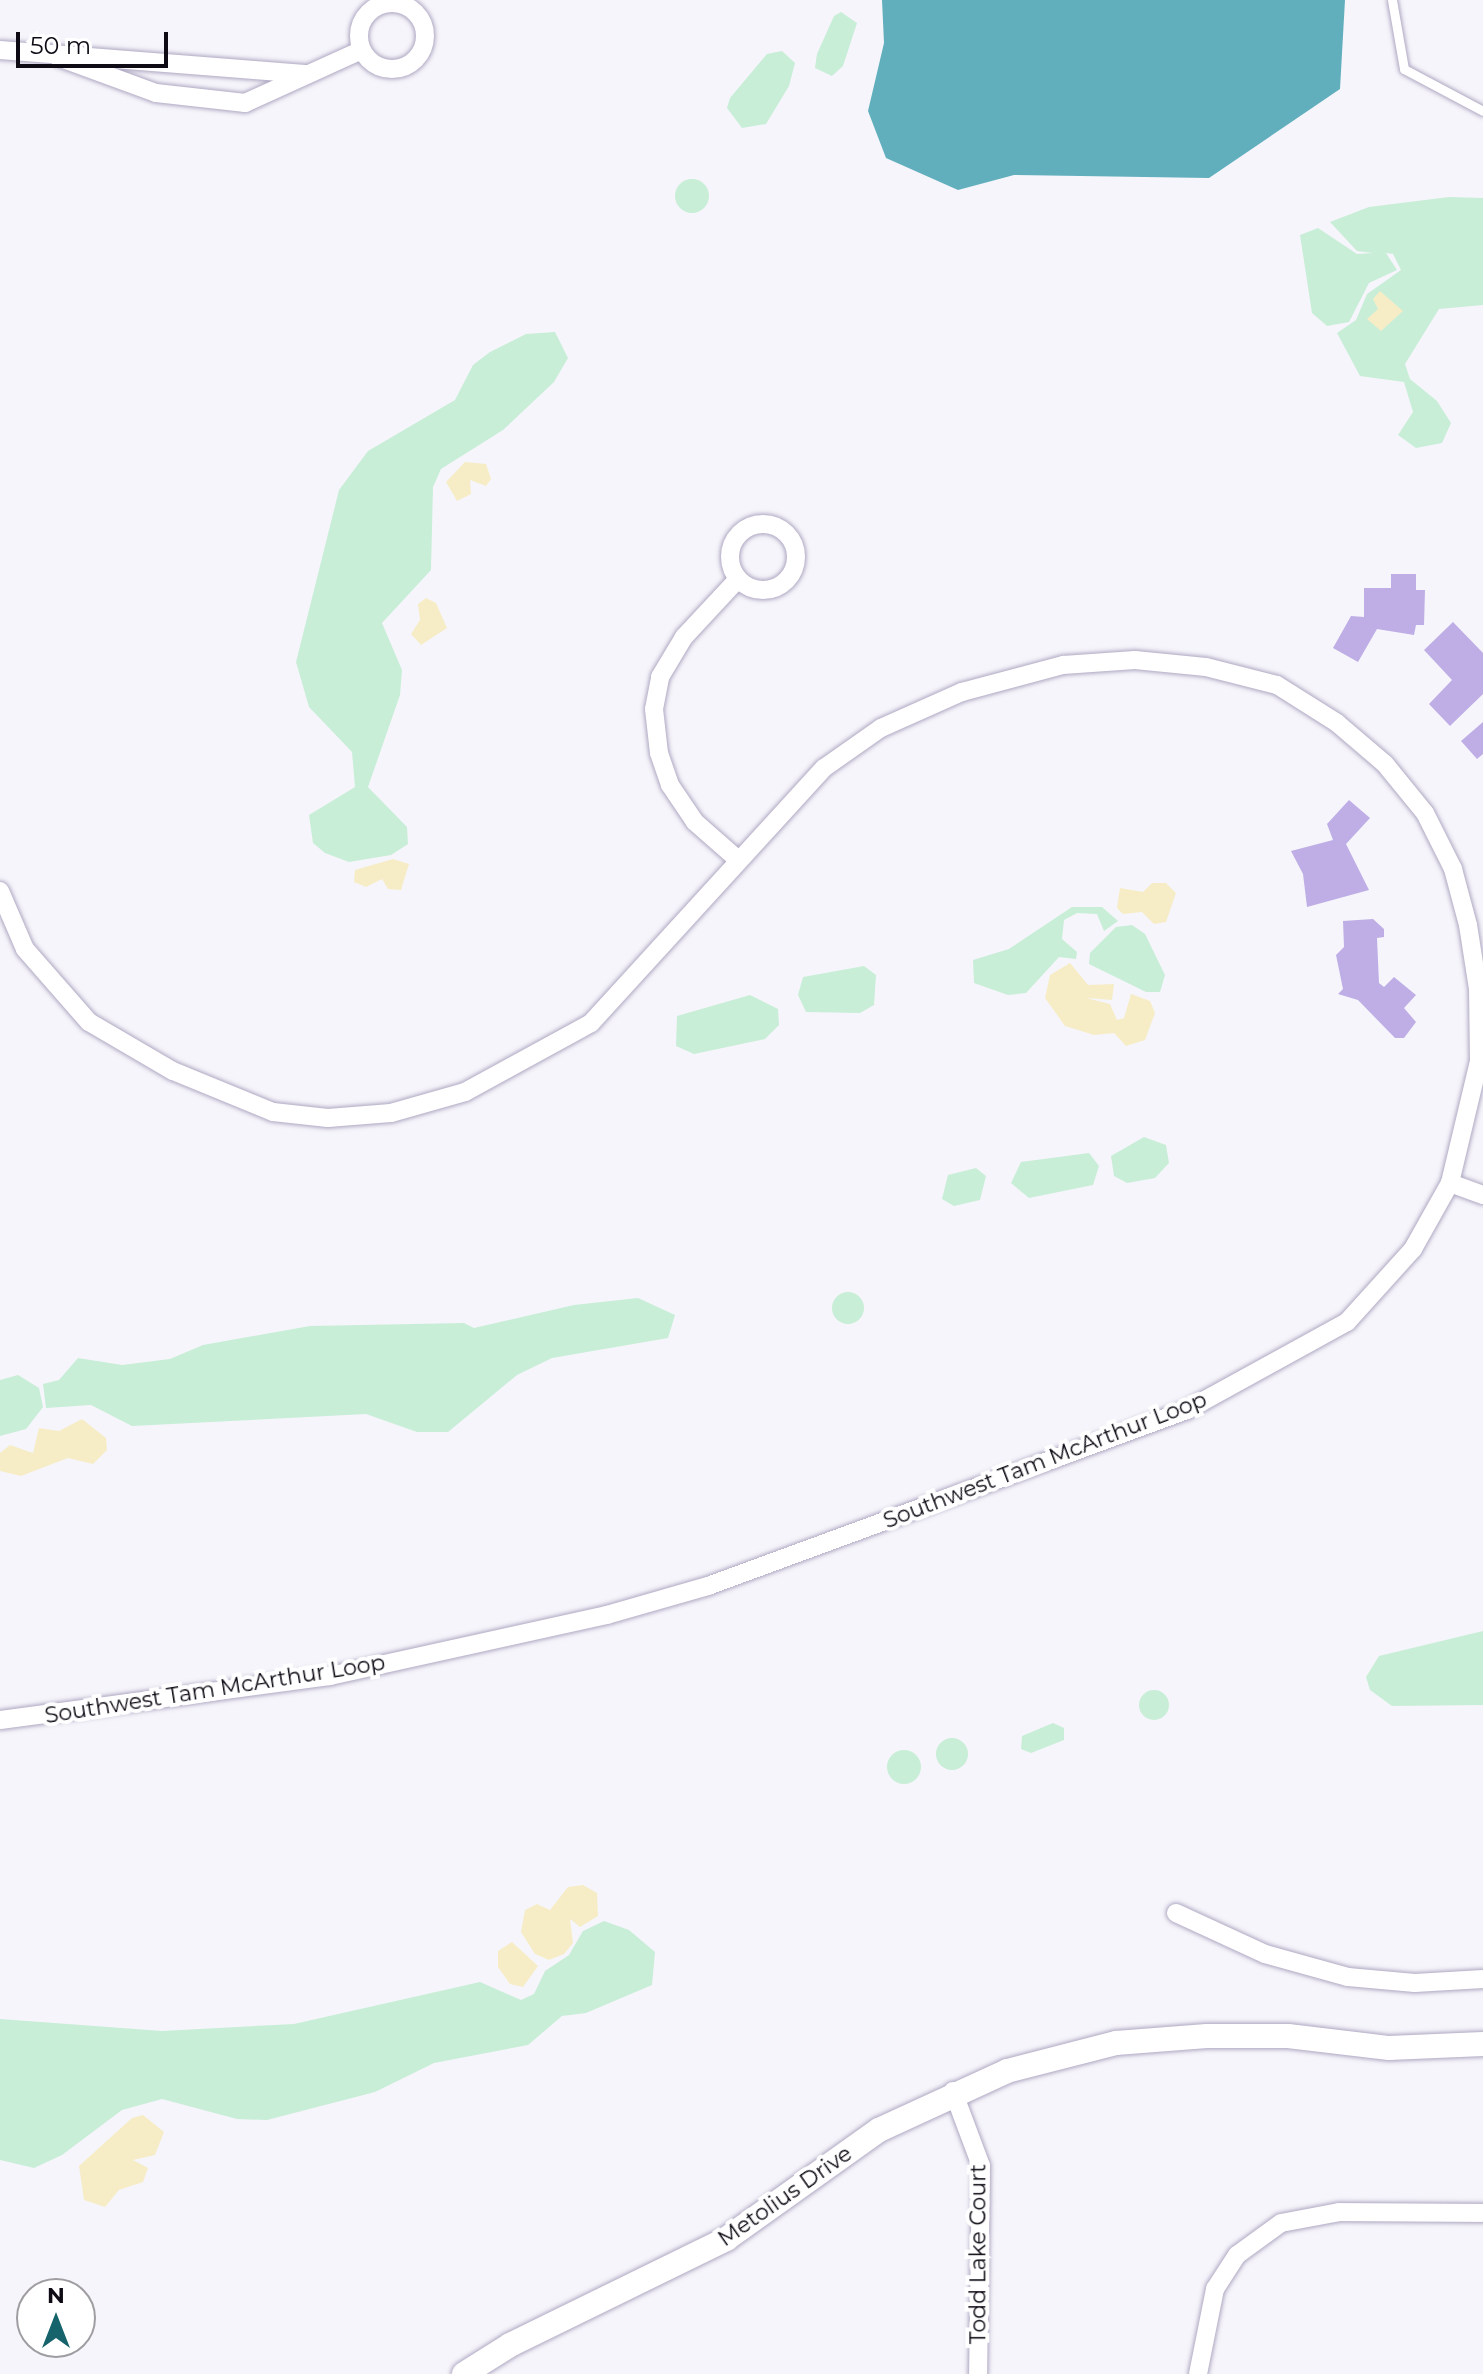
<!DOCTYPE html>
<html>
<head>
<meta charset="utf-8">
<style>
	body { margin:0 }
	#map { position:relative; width:1483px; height:2374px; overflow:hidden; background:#f6f5fb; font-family:Montserrat,sans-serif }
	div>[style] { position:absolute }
	.green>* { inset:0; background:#c8eed7 }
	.round { border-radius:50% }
	.sand>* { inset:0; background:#f6edc7 }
	.water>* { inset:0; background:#61afbd }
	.building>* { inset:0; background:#beaee5 }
	.roads { filter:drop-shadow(0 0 2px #afa8c2) drop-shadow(0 0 2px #afa8c2) }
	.lane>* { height:9px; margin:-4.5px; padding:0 4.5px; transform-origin:4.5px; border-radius:4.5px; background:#fff }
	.street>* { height:18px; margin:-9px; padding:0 9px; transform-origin:9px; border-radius:9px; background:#fff }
	.street>.ring { margin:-9px; padding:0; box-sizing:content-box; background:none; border:18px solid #fff; border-radius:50% }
	.secondary>* { height:24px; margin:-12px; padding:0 12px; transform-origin:12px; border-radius:12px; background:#fff }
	span { translate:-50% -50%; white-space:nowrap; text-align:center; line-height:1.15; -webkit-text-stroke:8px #fff; paint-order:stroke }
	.street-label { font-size:22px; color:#0e0b14 }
	.north { position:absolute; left:16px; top:2278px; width:80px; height:80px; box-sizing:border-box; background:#fff; border:2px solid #9f9da1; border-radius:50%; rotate:0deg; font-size:22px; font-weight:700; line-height:32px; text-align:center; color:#0e0b14 }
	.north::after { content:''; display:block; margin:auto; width:28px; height:36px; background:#16636c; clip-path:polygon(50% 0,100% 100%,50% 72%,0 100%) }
	.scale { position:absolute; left:16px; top:32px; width:152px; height:36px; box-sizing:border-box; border:4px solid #0e0b14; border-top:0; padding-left:10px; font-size:24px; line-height:28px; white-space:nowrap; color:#0e0b14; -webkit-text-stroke:6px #fff; paint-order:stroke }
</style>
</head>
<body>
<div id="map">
	<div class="green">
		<div style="clip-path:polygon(841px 12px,857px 23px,843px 66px,832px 76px,815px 68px,817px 54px,834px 16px)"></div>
		<div style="clip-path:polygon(782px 51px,795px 63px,789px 86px,766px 124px,742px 128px,727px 108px,730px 98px,767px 54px)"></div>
		<div class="round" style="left:675px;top:179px;width:34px;height:34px"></div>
		<div style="clip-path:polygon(1449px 197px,1483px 198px,1483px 305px,1439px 309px,1405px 364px,1410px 379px,1437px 401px,1451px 423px,1442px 443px,1416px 448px,1398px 435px,1413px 412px,1404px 382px,1360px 376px,1337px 333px,1356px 320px,1367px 294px,1401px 270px,1393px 254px,1386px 253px,1397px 270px,1369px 283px,1349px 322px,1327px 326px,1312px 313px,1300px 235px,1318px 228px,1357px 254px,1373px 253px,1357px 251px,1330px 222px,1369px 207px)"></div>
		<div style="clip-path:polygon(555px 332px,568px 358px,554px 382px,503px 430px,441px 469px,433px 487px,431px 570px,382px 623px,402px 670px,400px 695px,368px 787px,407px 827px,408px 844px,391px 855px,349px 862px,325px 853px,313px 843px,309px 815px,355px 787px,352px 752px,309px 707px,296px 662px,339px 490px,368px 451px,455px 400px,473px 365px,490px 352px,526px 334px)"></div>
		<div style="clip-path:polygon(1072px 907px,1102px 907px,1118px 921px,1104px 931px,1097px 914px,1077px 913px,1064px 920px,1062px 939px,1077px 952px,1076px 959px,1059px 957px,1026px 993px,1008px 995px,974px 983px,973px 960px,1009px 949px)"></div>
		<div style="clip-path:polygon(1132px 925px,1145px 934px,1165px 975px,1160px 992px,1146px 992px,1089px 964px,1090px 953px,1116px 927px)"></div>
		<div style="clip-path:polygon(864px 966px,876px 975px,874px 1005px,860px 1013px,806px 1012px,798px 995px,803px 977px)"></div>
		<div style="clip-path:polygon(750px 995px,778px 1009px,779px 1025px,765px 1039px,694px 1054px,676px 1046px,677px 1016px)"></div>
		<div style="clip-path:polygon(1144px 1137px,1166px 1145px,1169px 1163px,1155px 1178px,1127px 1183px,1114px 1176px,1111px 1156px)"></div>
		<div style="clip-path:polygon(1089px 1153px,1099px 1166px,1093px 1185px,1029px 1198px,1011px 1183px,1021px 1162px)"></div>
		<div style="clip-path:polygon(976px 1168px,986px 1176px,980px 1200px,954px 1206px,942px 1199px,948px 1175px)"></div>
		<div class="round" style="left:832px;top:1292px;width:32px;height:32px"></div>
		<div style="clip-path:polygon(638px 1298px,675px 1315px,668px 1338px,552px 1358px,517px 1375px,448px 1432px,417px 1432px,366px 1414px,132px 1426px,91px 1405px,46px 1408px,43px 1384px,59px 1380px,78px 1358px,122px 1365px,170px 1359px,203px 1345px,310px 1326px,464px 1323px,474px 1328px,574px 1305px)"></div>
		<div style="clip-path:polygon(18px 1375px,39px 1388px,43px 1407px,26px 1429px,0 1436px,0 1380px)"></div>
		<div style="clip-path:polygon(1483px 1631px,1483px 1705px,1392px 1706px,1370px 1690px,1366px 1677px,1379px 1656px)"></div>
		<div class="round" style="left:1139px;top:1690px;width:30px;height:30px"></div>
		<div style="clip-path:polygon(1053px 1723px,1064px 1728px,1064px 1740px,1031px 1753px,1021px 1749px,1022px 1736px)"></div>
		<div class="round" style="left:936px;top:1738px;width:32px;height:32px"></div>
		<div class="round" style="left:887px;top:1750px;width:34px;height:34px"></div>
		<div style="clip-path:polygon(604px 1921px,629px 1930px,655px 1952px,652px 1985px,586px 2013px,562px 2016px,528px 2045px,434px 2063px,375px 2092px,267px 2120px,237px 2119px,162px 2099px,122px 2110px,62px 2155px,34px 2168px,0 2160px,0 2019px,162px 2031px,294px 2024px,480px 1982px,521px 2000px,534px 1994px,545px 1971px,569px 1955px,583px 1931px)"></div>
	</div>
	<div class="sand">
		<div style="clip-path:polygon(1380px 291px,1403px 311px,1381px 331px,1367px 319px,1378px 309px,1373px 299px)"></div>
		<div style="clip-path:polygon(465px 462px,486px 464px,491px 479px,486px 486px,470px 480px,471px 494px,457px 501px,446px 482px)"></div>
		<div style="clip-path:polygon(426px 598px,436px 603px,447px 628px,421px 645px,411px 634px,420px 620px,418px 604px)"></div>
		<div style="clip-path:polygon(393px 859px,409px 864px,401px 890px,388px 889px,382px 879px,366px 887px,354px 882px,355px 870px)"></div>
		<div style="clip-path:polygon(1152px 883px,1166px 883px,1176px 893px,1166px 922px,1154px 924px,1142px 912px,1123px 914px,1117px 908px,1120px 888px,1143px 892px)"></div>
		<div style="clip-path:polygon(1070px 963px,1088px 985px,1114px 984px,1112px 1000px,1086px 998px,1110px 1004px,1117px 1020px,1124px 1018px,1131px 994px,1150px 1001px,1155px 1013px,1145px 1040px,1126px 1046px,1114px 1033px,1094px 1035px,1065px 1026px,1045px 998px,1050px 975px)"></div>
		<div style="clip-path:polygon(82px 1419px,106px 1438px,107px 1450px,93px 1464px,68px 1458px,21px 1476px,0 1471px,0 1453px,10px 1445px,33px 1453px,39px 1428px,59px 1431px)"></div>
		<div style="clip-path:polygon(583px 1885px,597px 1893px,598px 1916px,580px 1927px,570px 1919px,573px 1943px,564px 1954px,549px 1960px,535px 1954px,521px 1932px,525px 1910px,537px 1904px,550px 1910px,568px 1887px)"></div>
		<div style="clip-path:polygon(512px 1942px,538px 1966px,523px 1987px,510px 1984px,498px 1967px,498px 1951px)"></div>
		<div style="clip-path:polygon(143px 2115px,164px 2132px,155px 2155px,133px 2160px,148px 2168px,143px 2182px,119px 2190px,105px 2207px,84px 2200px,79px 2166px,132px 2118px)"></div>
	</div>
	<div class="water">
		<div style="clip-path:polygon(882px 0,1345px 0,1340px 89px,1209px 178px,1014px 175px,958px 190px,886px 158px,868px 111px,884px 43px)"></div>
	</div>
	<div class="building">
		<div style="clip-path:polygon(1391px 574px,1416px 574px,1416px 590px,1425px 590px,1424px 625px,1416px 625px,1414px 635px,1377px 629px,1358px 662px,1333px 648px,1351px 616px,1364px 617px,1364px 588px,1391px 588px)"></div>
		<div style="clip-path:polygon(1453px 622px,1483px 653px,1483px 694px,1450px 726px,1429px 704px,1452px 680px,1424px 650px)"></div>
		<div style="clip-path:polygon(1483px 722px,1483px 754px,1477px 759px,1461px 741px)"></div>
		<div style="clip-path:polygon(1349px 800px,1370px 818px,1346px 844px,1369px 890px,1307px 907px,1303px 874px,1291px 851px,1333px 840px,1327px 824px)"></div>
		<div style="clip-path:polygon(1373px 919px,1384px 929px,1384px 937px,1377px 938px,1379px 983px,1384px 987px,1394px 977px,1416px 995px,1404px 1008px,1416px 1022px,1404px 1038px,1395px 1038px,1358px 1000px,1338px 994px,1343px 989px,1336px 955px,1344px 947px,1343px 921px)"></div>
	</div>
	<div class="roads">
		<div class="lane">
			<div style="left:1392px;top:0;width:70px;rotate:80.1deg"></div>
			<div style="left:1404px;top:69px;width:89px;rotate:28deg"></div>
		</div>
		<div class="street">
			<div class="ring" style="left:359px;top:3px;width:48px;height:48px"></div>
			<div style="left:0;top:50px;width:309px;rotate:4.5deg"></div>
			<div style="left:58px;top:57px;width:104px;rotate:20.2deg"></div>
			<div style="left:156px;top:93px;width:90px;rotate:6.4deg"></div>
			<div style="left:245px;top:103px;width:128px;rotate:-24.4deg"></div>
			<div class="ring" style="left:730px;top:524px;width:48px;height:48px"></div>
			<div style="left:736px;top:858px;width:55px;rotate:-138.7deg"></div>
			<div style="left:695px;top:822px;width:45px;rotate:-124deg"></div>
			<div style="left:670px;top:785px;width:34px;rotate:-109deg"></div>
			<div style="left:659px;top:753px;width:44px;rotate:-96.5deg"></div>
			<div style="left:654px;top:709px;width:33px;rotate:-79deg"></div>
			<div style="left:660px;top:677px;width:47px;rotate:-59deg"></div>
			<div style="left:684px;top:637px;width:79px;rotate:-47deg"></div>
			<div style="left:0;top:891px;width:63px;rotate:66.7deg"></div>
			<div style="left:25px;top:949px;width:97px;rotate:48.8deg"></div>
			<div style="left:89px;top:1022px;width:97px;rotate:30.3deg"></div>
			<div style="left:173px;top:1071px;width:108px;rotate:22.3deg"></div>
			<div style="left:273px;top:1112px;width:55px;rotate:6.2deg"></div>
			<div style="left:328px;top:1118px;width:63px;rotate:-4.5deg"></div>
			<div style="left:391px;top:1113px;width:77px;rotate:-15.8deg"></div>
			<div style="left:465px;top:1092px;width:144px;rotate:-28.7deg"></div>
			<div style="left:591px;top:1023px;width:345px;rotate:-47.6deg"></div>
			<div style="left:824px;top:768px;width:70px;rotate:-35.1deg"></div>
			<div style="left:881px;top:728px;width:89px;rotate:-24deg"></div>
			<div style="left:962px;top:692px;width:105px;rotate:-15deg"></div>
			<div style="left:1063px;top:665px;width:72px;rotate:-4deg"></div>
			<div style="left:1135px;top:660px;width:71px;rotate:5.6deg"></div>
			<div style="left:1206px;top:667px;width:73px;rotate:14.2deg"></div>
			<div style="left:1277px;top:685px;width:71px;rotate:32.3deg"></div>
			<div style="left:1337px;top:723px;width:63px;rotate:40.5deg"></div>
			<div style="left:1385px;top:764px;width:63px;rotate:50.8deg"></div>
			<div style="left:1425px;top:813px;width:63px;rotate:63.4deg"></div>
			<div style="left:1453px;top:869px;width:58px;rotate:75deg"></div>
			<div style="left:1468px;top:925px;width:65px;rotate:81.1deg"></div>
			<div style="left:1478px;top:989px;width:72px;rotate:89.2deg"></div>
			<div style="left:1479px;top:1061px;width:125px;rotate:103.4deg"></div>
			<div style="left:1450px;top:1183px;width:76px;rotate:119.3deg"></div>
			<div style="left:1413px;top:1249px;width:98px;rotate:132.1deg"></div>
			<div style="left:1347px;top:1322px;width:183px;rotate:151.2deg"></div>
			<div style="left:1187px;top:1410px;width:510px;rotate:159.83deg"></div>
			<div style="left:708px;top:1586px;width:105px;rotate:164deg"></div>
			<div style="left:607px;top:1615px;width:284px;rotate:167.6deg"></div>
			<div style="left:330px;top:1676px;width:333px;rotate:172.4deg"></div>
			<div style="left:1450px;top:1183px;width:35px;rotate:20deg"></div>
			<div style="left:1176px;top:1913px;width:98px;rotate:24.7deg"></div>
			<div style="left:1265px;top:1954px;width:86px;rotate:15.5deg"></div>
			<div style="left:1348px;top:1977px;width:67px;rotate:5.1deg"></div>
			<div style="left:1415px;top:1983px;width:68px;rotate:-3.4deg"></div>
			<div style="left:953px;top:2091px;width:80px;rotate:69.5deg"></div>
			<div style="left:981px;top:2166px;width:208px;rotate:90.8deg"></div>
			<div style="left:1198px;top:2374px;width:87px;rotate:-78.7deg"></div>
			<div style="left:1215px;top:2289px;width:40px;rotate:-57.1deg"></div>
			<div style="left:1237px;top:2255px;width:54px;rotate:-36deg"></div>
			<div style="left:1281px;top:2223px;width:59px;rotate:-10.7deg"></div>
			<div style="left:1339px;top:2212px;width:144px;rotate:0.4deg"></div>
		</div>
		<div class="secondary">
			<div style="left:464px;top:2374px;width:54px;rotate:-32.2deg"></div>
			<div style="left:510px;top:2345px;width:241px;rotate:-26.1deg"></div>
			<div style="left:726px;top:2239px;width:188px;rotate:-35.5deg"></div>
			<div style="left:879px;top:2130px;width:141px;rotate:-24.7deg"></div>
			<div style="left:1007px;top:2071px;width:113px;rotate:-14.4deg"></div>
			<div style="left:1116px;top:2043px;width:91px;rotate:-4.4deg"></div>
			<div style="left:1207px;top:2036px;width:81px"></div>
			<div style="left:1288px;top:2036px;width:102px;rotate:6.8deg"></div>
			<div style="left:1389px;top:2048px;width:94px;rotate:-2.4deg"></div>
		</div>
	</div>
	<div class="street-label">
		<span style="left:1045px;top:1460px;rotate:-21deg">Southwest Tam McArthur Loop</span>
		<span style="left:215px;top:1689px;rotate:-9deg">Southwest Tam McArthur Loop</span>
		<span style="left:785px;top:2196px;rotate:-35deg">Metolius Drive</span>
		<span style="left:978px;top:2254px;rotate:-90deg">Todd Lake Court</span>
	</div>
	<div class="north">N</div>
	<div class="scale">50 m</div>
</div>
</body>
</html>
